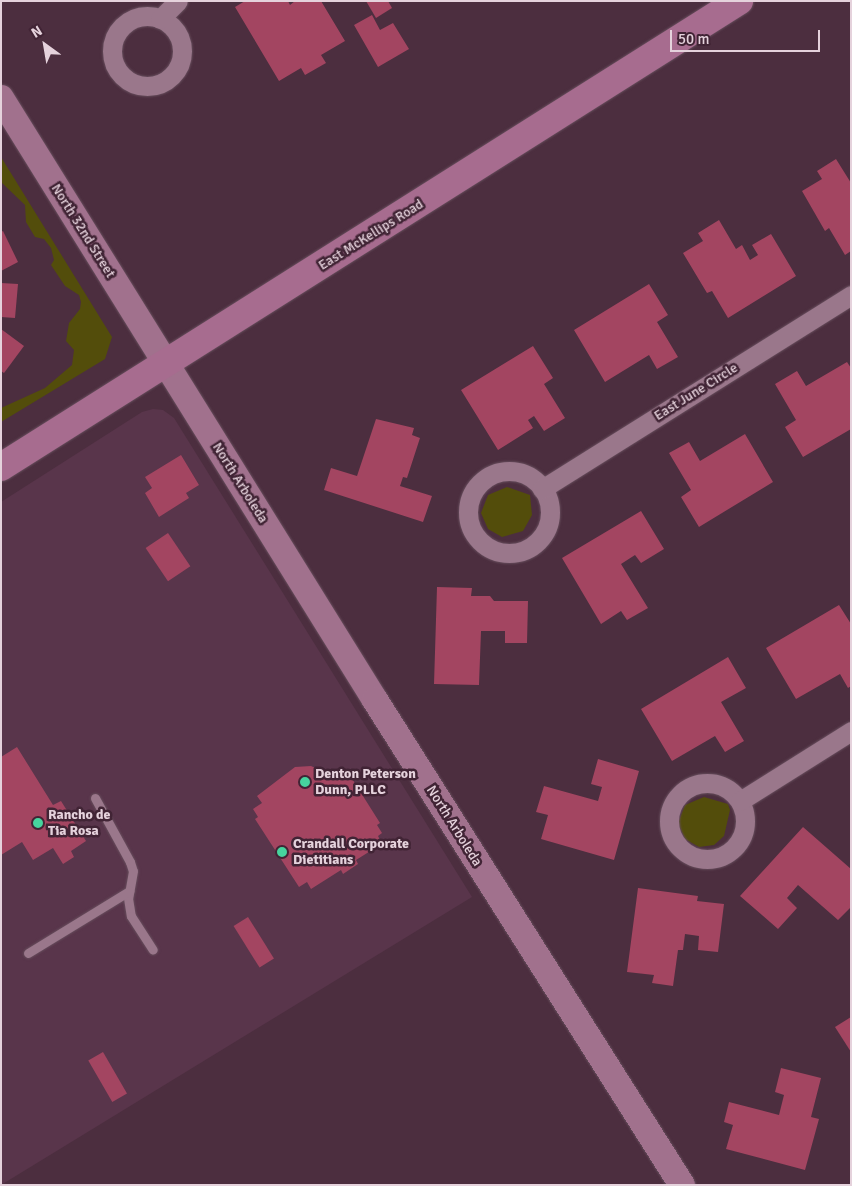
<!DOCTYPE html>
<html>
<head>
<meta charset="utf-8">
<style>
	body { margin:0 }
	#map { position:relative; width:852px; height:1186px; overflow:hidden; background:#4c2e3f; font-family:Signika,sans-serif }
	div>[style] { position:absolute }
	.built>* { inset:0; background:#59354b }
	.green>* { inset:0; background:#534d0b }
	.building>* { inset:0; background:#a34561; transform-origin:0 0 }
	.roads { filter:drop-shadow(0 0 1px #674e5d) drop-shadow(0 0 1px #674e5d) }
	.lane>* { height:9px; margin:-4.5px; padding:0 4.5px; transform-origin:4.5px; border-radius:4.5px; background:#9a778b }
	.street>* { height:19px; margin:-9.5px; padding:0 9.5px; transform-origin:9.5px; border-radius:9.5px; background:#9a778b }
	.street>.ring { margin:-9.5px; padding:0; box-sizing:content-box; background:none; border:19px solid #9a778b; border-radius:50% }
	.secondary>* { height:26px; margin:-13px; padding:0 13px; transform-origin:13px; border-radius:13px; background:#a1718d }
	.primary>* { height:28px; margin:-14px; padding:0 14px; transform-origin:14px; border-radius:14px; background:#a76c8f }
	.dots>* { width:14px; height:14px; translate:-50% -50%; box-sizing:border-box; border:2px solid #412435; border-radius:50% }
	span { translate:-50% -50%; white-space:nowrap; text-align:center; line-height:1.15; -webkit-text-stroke:5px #412435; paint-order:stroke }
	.street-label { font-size:14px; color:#e5d2dc }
	.poi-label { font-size:14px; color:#e5d2dc; font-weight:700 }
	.left { translate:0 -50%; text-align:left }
	.frame { position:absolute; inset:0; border:2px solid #e5d2dc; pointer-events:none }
	.north { position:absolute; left:20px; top:20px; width:50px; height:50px; -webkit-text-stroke:4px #412435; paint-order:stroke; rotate:328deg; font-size:14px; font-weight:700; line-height:20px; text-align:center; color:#e5d2dc }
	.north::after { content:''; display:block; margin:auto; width:18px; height:22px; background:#e5d2dc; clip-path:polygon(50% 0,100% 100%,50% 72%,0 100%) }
	.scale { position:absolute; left:670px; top:30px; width:150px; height:22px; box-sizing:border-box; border:2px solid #e5d2dc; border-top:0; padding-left:6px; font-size:15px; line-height:18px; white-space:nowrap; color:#e5d2dc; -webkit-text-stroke:4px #412435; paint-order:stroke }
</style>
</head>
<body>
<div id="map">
	<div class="built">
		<div style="clip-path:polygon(153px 409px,163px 410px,174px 418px,472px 897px,1px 1185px,1px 502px,142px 412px)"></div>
	</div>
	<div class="green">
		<div style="clip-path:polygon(1px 157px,112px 337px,105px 359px,1px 422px,1px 408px,45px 388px,72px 365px,74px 350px,66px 341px,69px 323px,80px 309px,81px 302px,79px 295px,65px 286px,51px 265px,54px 260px,51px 248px,44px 239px,35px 237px,26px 222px,25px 205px,1px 182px)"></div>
		<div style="clip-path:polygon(507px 487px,530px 495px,532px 515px,523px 531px,502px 537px,488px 529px,481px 513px,488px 495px)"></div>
		<div style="clip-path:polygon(704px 797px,728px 804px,730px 810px,724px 836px,714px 845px,699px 847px,685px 839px,678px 823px,685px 805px)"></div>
	</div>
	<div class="building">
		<div style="clip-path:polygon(245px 1px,288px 1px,290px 5px,295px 1px,321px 1px,345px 41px,321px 55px,326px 63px,305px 75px,301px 68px,279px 81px,235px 7px)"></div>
		<div style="clip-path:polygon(366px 1px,388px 1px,392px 8px,376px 18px)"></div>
		<div style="clip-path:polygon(372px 15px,380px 30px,393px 23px,409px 49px,378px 67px,354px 25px)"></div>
		<div style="clip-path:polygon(836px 159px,851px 183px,851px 251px,845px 255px,829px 228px,825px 231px,802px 191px,822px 179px,817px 171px)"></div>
		<div style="clip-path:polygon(719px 220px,736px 249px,742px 245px,750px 260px,758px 255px,752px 245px,771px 234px,796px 276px,728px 318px,712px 291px,707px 293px,683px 253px,703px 241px,698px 233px)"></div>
		<div style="clip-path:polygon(3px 231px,18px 262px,1px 271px,1px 232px)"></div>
		<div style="clip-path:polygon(1px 283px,18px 284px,15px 318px,1px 317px)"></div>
		<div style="clip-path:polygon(649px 284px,668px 315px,657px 322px,678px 357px,657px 369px,649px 355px,605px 382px,574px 330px)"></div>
		<div style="clip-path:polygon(1px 329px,24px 346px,4px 373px,1px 371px)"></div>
		<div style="clip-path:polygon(533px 346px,553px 378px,544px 384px,565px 418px,544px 431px,534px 416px,528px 420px,533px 428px,498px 450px,461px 390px)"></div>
		<div style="clip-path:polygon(847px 362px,851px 368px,851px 429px,803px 457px,785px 427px,796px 420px,775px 384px,797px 371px,806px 386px)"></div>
		<div style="clip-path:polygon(376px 419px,414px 428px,412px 435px,420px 438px,407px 478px,403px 477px,400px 486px,432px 496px,423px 522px,324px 490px,331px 468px,357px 476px)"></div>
		<div style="clip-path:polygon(745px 434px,773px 482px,699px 527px,681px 497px,691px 490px,669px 453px,689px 442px,700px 461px)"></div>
		<div style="clip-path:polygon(181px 455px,199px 485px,186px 493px,189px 498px,159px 517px,145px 493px,152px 488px,145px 477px)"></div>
		<div style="clip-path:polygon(641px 511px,664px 549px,641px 563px,635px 555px,621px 564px,648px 608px,627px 620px,621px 611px,601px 624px,562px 558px)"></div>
		<div style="left:168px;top:533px;width:40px;height:27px;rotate:56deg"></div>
		<div style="clip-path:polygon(437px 587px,472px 588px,471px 596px,490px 596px,494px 601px,528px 601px,527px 643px,505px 643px,505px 631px,481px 631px,479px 685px,434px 684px)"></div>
		<div style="clip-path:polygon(839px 605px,851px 624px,851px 686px,848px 688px,840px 674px,796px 699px,766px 648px)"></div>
		<div style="clip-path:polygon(728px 657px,746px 688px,721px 702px,744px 741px,725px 752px,715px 736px,672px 761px,641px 709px)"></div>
		<div style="clip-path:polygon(17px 747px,53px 805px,61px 801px,86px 841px,71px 851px,74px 857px,63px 864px,53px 848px,33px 860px,22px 842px,1px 855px,1px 757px)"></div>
		<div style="clip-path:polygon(598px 759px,639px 771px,614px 860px,541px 839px,548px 815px,536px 812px,544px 786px,598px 801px,602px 787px,591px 784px)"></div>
		<div style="clip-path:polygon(311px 766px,326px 773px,330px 779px,343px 770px,348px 779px,351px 777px,380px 823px,377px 825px,382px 833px,378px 836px,380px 840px,370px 847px,372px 850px,356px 860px,358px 864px,343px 874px,341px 870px,311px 889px,307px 882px,299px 887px,255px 819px,258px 817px,253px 809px,262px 803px,257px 796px,295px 767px)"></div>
		<div style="clip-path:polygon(803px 827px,851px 869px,851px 907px,838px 920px,798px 885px,787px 898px,797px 908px,778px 929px,740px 896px)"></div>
		<div style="clip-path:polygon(638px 888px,698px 896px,697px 901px,724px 904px,718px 952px,698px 950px,699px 936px,685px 934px,683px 950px,678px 950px,673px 986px,652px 983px,654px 975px,627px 972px)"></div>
		<div style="left:248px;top:917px;width:49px;height:17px;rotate:58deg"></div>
		<div style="clip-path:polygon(851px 1017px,851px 1052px,835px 1027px)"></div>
		<div style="left:103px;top:1052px;width:48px;height:17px;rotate:60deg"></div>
		<div style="clip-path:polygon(781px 1068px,821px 1078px,811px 1117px,819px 1119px,805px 1170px,726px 1149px,733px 1125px,724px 1122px,729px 1102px,779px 1115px,784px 1095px,775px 1092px)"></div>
	</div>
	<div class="roads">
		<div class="lane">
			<div style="left:95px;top:798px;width:73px;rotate:61.3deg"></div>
			<div style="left:130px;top:862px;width:9px;rotate:72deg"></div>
			<div style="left:133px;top:871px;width:27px;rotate:100deg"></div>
			<div style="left:128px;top:898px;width:18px;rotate:81deg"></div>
			<div style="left:131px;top:916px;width:40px;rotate:57.1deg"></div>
			<div style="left:28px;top:953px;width:119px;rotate:-31.5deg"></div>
		</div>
		<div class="street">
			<div class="ring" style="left:112px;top:16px;width:51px;height:51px"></div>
			<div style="left:160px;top:19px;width:25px;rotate:-45deg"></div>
			<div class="ring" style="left:468px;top:471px;width:63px;height:63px"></div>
			<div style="left:542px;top:489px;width:365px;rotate:-32.1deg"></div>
			<div class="ring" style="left:669px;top:783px;width:57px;height:57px"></div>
			<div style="left:740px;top:801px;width:131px;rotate:-32.2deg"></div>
		</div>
		<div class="secondary">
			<div style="left:1px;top:98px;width:709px;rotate:58.15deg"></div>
			<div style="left:375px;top:700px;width:574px;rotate:57.67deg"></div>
		</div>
		<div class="primary">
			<div style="left:1px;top:467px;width:873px;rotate:-32.27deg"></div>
		</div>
	</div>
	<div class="dots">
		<div style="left:305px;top:782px;background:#46d49e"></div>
		<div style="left:38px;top:823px;background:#46d49e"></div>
		<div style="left:282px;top:852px;background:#46d49e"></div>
	</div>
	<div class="street-label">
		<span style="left:83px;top:231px;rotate:58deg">North 32nd Street</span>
		<span style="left:371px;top:235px;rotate:-32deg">East McKellips Road</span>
		<span style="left:696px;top:392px;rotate:-32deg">East June Circle</span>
		<span style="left:240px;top:483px;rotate:58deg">North Arboleda</span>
		<span style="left:454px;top:826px;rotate:58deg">North Arboleda</span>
	</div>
	<div class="poi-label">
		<span class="left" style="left:315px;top:782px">Denton Peterson<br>Dunn, PLLC</span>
		<span class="left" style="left:48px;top:823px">Rancho de<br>Tia Rosa</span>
		<span class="left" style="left:293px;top:852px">Crandall Corporate<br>Dietitians</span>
	</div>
	<div class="frame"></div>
	<div class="north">N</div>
	<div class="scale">50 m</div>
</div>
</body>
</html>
